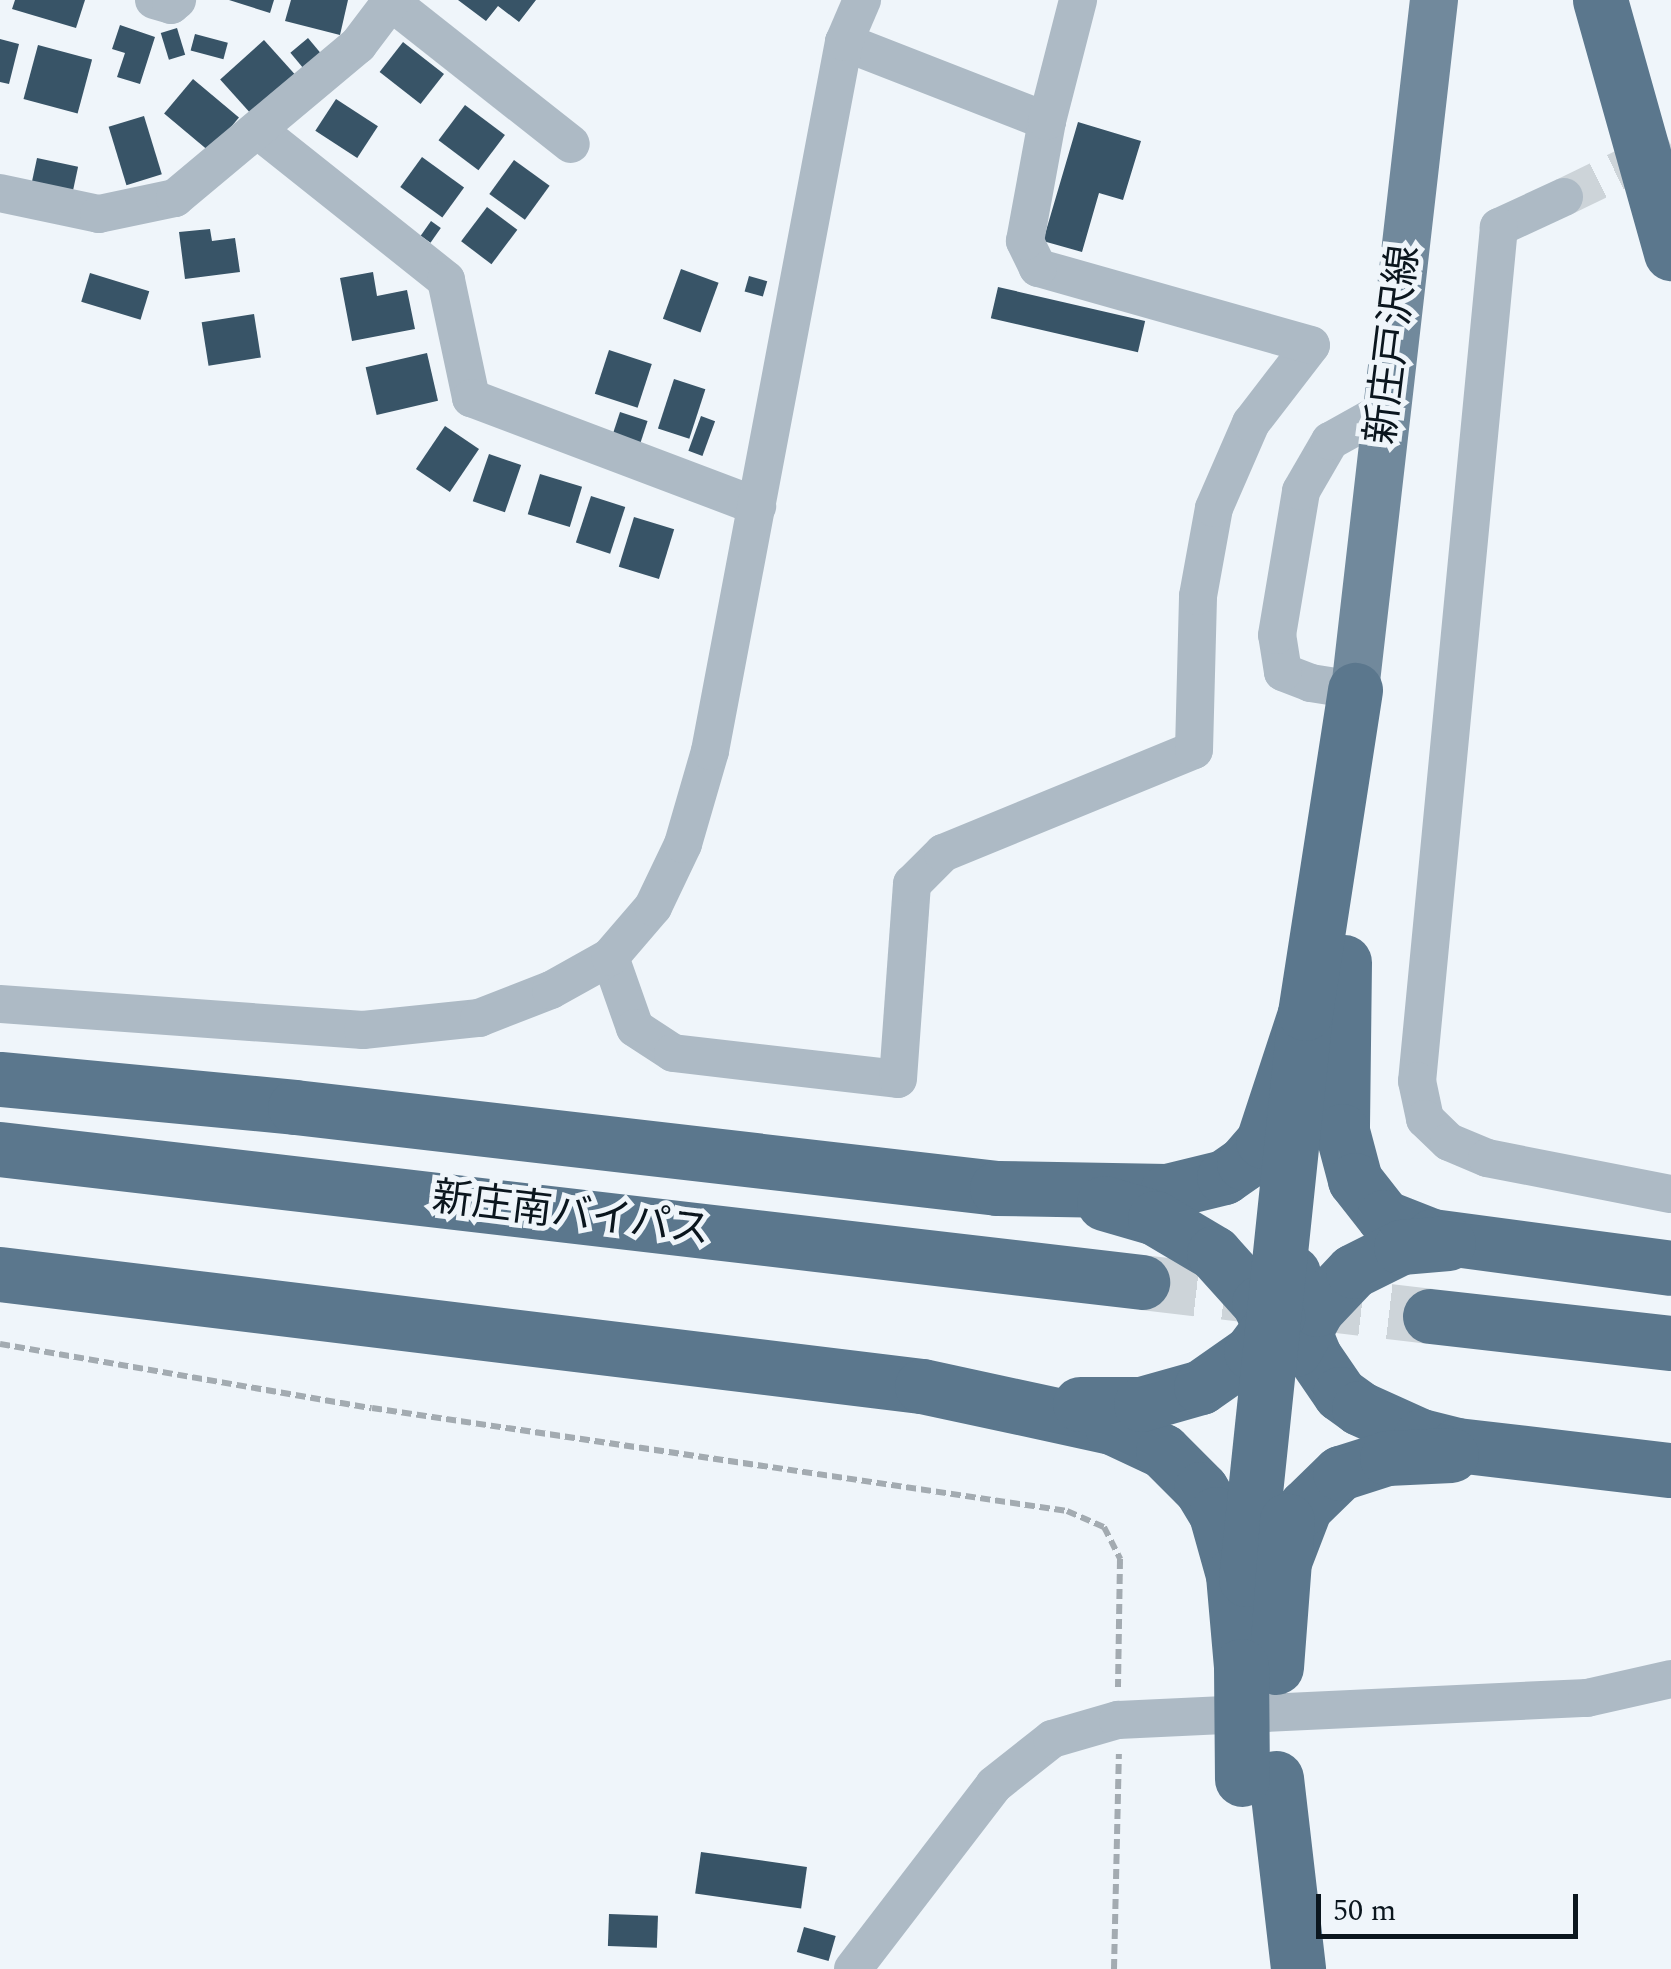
<!DOCTYPE html>
<html>
<head>
<meta charset="utf-8">
<style>
	body { margin:0 }
	#map { position:relative; width:1671px; height:1969px; overflow:hidden; background:#eff5fa; font-family:Spectral,"Noto Sans JP",serif }
	div>[style] { position:absolute }
	.building>* { inset:0; background:#385467; transform-origin:0 0 }
	.minor-tunnel>* { height:38px; margin-top:-19px; transform-origin:0; background:repeating-linear-gradient(90deg,#cdd4d9 0 38px,transparent 0 57px) }
	.highway-tunnel>* { height:55px; margin-top:-27.5px; transform-origin:0; background:repeating-linear-gradient(90deg,#cdd4d9 0 55px,transparent 0 83px) }
	.path>* { height:6px; margin-top:-3px; transform-origin:0; background:repeating-linear-gradient(90deg,#a3abb1 0 10px,transparent 0 15px) }
	.minor>* { height:38px; margin:-19px; padding:0 19px; transform-origin:19px; border-radius:19px; background:#adbac5 }
	.major>* { height:48px; margin:-24px; padding:0 24px; transform-origin:24px; border-radius:24px; background:#71899c }
	.highway>* { height:55px; margin:-27.5px; padding:0 27.5px; transform-origin:27.5px; border-radius:27.5px; background:#5b778d }
	.highway-bridge>* { height:55px; margin:-27.5px; padding:0 27.5px; transform-origin:27.5px; border-radius:27.5px; background:#5b778d }
	span { translate:-50% -50%; white-space:nowrap; text-align:center; line-height:1.15; -webkit-text-stroke:10px #eff5fa; paint-order:stroke }
	.street-label { font-size:40px; color:#0b161e }
	.scale { position:absolute; left:1316px; top:1894px; width:262px; height:45px; box-sizing:border-box; border:5px solid #0b161e; border-top:0; padding-left:12px; font-size:30px; line-height:35px; white-space:nowrap; color:#0b161e; -webkit-text-stroke:8px #eff5fa; paint-order:stroke }
</style>
</head>
<body>
<div id="map">
	<div class="building">
		<div style="clip-path:polygon(15px 0,85px 0,76px 28px,12px 9px)"></div>
		<div style="clip-path:polygon(229px 0,274px 0,270px 13px)"></div>
		<div style="clip-path:polygon(291px 0,348px 0,340px 35px,285px 21px)"></div>
		<div style="clip-path:polygon(458px 0,536px 0,519px 22px,498px 6px,486px 21px)"></div>
		<div style="clip-path:polygon(120px 25px,155px 37px,140px 84px,117px 77px,125px 53px,112px 49px)"></div>
		<div style="left:177px;top:28px;width:28px;height:17px;rotate:73deg"></div>
		<div style="left:195px;top:34px;width:34px;height:17px;rotate:15deg"></div>
		<div style="left:308px;top:38px;width:26px;height:23px;rotate:50deg"></div>
		<div style="clip-path:polygon(0 39px,19px 44px,9px 84px,0 82px)"></div>
		<div style="left:264px;top:40px;width:47px;height:59px;rotate:48deg"></div>
		<div style="left:403px;top:42px;width:52px;height:38px;rotate:38deg"></div>
		<div style="left:38px;top:45px;width:56px;height:56px;rotate:15deg"></div>
		<div style="left:193px;top:79px;width:60px;height:45px;rotate:40deg"></div>
		<div style="left:336px;top:99px;width:50px;height:38px;rotate:33deg"></div>
		<div style="left:465px;top:105px;width:50px;height:44px;rotate:37deg"></div>
		<div style="left:144px;top:116px;width:61px;height:37px;rotate:73deg"></div>
		<div style="clip-path:polygon(1078px 122px,1141px 141px,1123px 200px,1099px 193px,1082px 252px,1043px 241px)"></div>
		<div style="left:422px;top:157px;width:52px;height:37px;rotate:36deg"></div>
		<div style="left:37px;top:158px;width:42px;height:31px;rotate:12deg"></div>
		<div style="left:514px;top:160px;width:44px;height:42px;rotate:36deg"></div>
		<div style="left:487px;top:207px;width:38px;height:43px;rotate:37deg"></div>
		<div style="left:431px;top:221px;width:12px;height:18px;rotate:35deg"></div>
		<div style="clip-path:polygon(210px 229px,212px 241px,235px 238px,240px 272px,185px 279px,179px 232px)"></div>
		<div style="left:681px;top:269px;width:40px;height:53px;rotate:20deg"></div>
		<div style="clip-path:polygon(373px 272px,377px 296px,407px 290px,415px 329px,352px 341px,340px 278px)"></div>
		<div style="left:90px;top:273px;width:62px;height:30px;rotate:17deg"></div>
		<div style="left:749px;top:276px;width:19px;height:16px;rotate:16deg"></div>
		<div style="left:998px;top:287px;width:151px;height:32px;rotate:13deg"></div>
		<div style="left:254px;top:314px;width:44px;height:53px;rotate:81deg"></div>
		<div style="left:609px;top:350px;width:45px;height:46px;rotate:18deg"></div>
		<div style="left:427px;top:353px;width:49px;height:63px;rotate:77deg"></div>
		<div style="left:674px;top:379px;width:33px;height:52px;rotate:18deg"></div>
		<div style="left:620px;top:412px;width:29px;height:24px;rotate:18deg"></div>
		<div style="left:701px;top:416px;width:15px;height:37px;rotate:20deg"></div>
		<div style="left:445px;top:426px;width:41px;height:52px;rotate:34deg"></div>
		<div style="left:489px;top:454px;width:34px;height:50px;rotate:19deg"></div>
		<div style="left:540px;top:474px;width:44px;height:42px;rotate:17deg"></div>
		<div style="left:591px;top:496px;width:36px;height:49px;rotate:18deg"></div>
		<div style="left:634px;top:517px;width:42px;height:52px;rotate:17deg"></div>
		<div style="left:701px;top:1852px;width:107px;height:42px;rotate:8deg"></div>
		<div style="left:609px;top:1914px;width:49px;height:32px;rotate:2deg"></div>
		<div style="left:804px;top:1927px;width:33px;height:26px;rotate:16deg"></div>
	</div>
	<div class="minor-tunnel">
		<div style="left:1564px;top:197px;width:119px;rotate:-25.9deg"></div>
	</div>
	<div class="highway-tunnel">
		<div style="left:1142px;top:1282px;width:290px;rotate:6.7deg"></div>
	</div>
	<div class="path">
		<div style="left:0;top:1344px;width:377px;rotate:9.8deg"></div>
		<div style="left:372px;top:1408px;width:703px;rotate:8.43deg"></div>
		<div style="left:1067px;top:1511px;width:40px;rotate:23.4deg"></div>
		<div style="left:1104px;top:1527px;width:36px;rotate:63deg"></div>
		<div style="left:1120px;top:1559px;width:128px;rotate:90.9deg"></div>
		<div style="left:1114px;top:1969px;width:215px;rotate:-88.7deg"></div>
	</div>
	<div class="minor">
		<div style="left:154px;top:0;width:18px;rotate:16deg"></div>
		<div style="left:171px;top:5px;width:8px;rotate:-40deg"></div>
		<div style="left:391px;top:2px;width:229px;rotate:38.3deg"></div>
		<div style="left:844px;top:42px;width:218px;rotate:21.3deg"></div>
		<div style="left:259px;top:131px;width:239px;rotate:38.5deg"></div>
		<div style="left:446px;top:280px;width:121px;rotate:78deg"></div>
		<div style="left:471px;top:398px;width:306px;rotate:20.7deg"></div>
		<div style="left:0;top:193px;width:101px;rotate:12deg"></div>
		<div style="left:99px;top:214px;width:78px;rotate:-11.9deg"></div>
		<div style="left:175px;top:198px;width:239px;rotate:-39.9deg"></div>
		<div style="left:358px;top:45px;width:56px;rotate:-52.9deg"></div>
		<div style="left:1564px;top:197px;width:72px;rotate:155.2deg"></div>
		<div style="left:1499px;top:227px;width:858px;rotate:95.48deg"></div>
		<div style="left:1417px;top:1081px;width:39px;rotate:78deg"></div>
		<div style="left:1425px;top:1119px;width:33px;rotate:44deg"></div>
		<div style="left:1449px;top:1142px;width:41px;rotate:22.8deg"></div>
		<div style="left:1487px;top:1158px;width:187px;rotate:11.1deg"></div>
		<div style="left:1355px;top:690px;width:45px;rotate:-171deg"></div>
		<div style="left:1311px;top:683px;width:30px;rotate:-159deg"></div>
		<div style="left:1283px;top:672px;width:37px;rotate:-99deg"></div>
		<div style="left:1277px;top:635px;width:146px;rotate:-80.5deg"></div>
		<div style="left:1301px;top:491px;width:58px;rotate:-59.9deg"></div>
		<div style="left:1330px;top:441px;width:64px;rotate:-29deg"></div>
		<div style="left:610px;top:957px;width:75px;rotate:70.6deg"></div>
		<div style="left:635px;top:1028px;width:45px;rotate:33.3deg"></div>
		<div style="left:673px;top:1053px;width:226px;rotate:6.6deg"></div>
		<div style="left:898px;top:1079px;width:196px;rotate:-85.9deg"></div>
		<div style="left:912px;top:884px;width:44px;rotate:-45deg"></div>
		<div style="left:943px;top:853px;width:271px;rotate:-22.3deg"></div>
		<div style="left:1194px;top:750px;width:154px;rotate:-88.5deg"></div>
		<div style="left:1198px;top:596px;width:89px;rotate:-79.7deg"></div>
		<div style="left:1214px;top:508px;width:93px;rotate:-66.5deg"></div>
		<div style="left:1251px;top:423px;width:98px;rotate:-52.4deg"></div>
		<div style="left:1311px;top:345px;width:284px;rotate:-164.2deg"></div>
		<div style="left:1038px;top:268px;width:30px;rotate:-116deg"></div>
		<div style="left:1025px;top:241px;width:122px;rotate:-79.6deg"></div>
		<div style="left:1047px;top:121px;width:125px;rotate:-75.6deg"></div>
		<div style="left:0;top:1004px;width:364px;rotate:4.1deg"></div>
		<div style="left:363px;top:1030px;width:117px;rotate:-5.9deg"></div>
		<div style="left:479px;top:1018px;width:77px;rotate:-21.3deg"></div>
		<div style="left:551px;top:990px;width:68px;rotate:-29.2deg"></div>
		<div style="left:610px;top:957px;width:66px;rotate:-49.3deg"></div>
		<div style="left:653px;top:907px;width:70px;rotate:-64.5deg"></div>
		<div style="left:683px;top:844px;width:97px;rotate:-73.8deg"></div>
		<div style="left:710px;top:751px;width:722px;rotate:-79.3deg"></div>
		<div style="left:844px;top:42px;width:46px;rotate:-66.8deg"></div>
		<div style="left:853px;top:1969px;width:232px;rotate:-52.5deg"></div>
		<div style="left:994px;top:1785px;width:74px;rotate:-38.4deg"></div>
		<div style="left:1052px;top:1739px;width:69px;rotate:-16.1deg"></div>
		<div style="left:1118px;top:1720px;width:470px;rotate:-2.7deg"></div>
		<div style="left:1587px;top:1698px;width:86px;rotate:-12.7deg"></div>
	</div>
	<div class="major">
		<div style="left:1355px;top:690px;width:695px;rotate:-83.47deg"></div>
	</div>
	<div class="highway">
		<div style="left:1600px;top:0;width:263px;rotate:74.3deg"></div>
		<div style="left:1344px;top:962px;width:169px;rotate:90.7deg"></div>
		<div style="left:1342px;top:1131px;width:51px;rotate:75.1deg"></div>
		<div style="left:1355px;top:1180px;width:47px;rotate:51.9deg"></div>
		<div style="left:1384px;top:1217px;width:52px;rotate:21.6deg"></div>
		<div style="left:1432px;top:1236px;width:241px;rotate:7.6deg"></div>
		<div style="left:0;top:1079px;width:296px;rotate:5.4deg"></div>
		<div style="left:295px;top:1107px;width:707px;rotate:6.58deg"></div>
		<div style="left:997px;top:1188px;width:170px;rotate:1deg"></div>
		<div style="left:1167px;top:1191px;width:59px;rotate:-13.8deg"></div>
		<div style="left:1224px;top:1177px;width:24px;rotate:-35deg"></div>
		<div style="left:1244px;top:1163px;width:29px;rotate:-49deg"></div>
		<div style="left:1263px;top:1141px;width:135px;rotate:-71.8deg"></div>
		<div style="left:0;top:1149px;width:1150px;rotate:6.64deg"></div>
		<div style="left:1104px;top:1203px;width:53px;rotate:16.4deg"></div>
		<div style="left:1155px;top:1218px;width:69px;rotate:30.7deg"></div>
		<div style="left:1214px;top:1253px;width:67px;rotate:48deg"></div>
		<div style="left:1259px;top:1303px;width:44px;rotate:65.8deg"></div>
		<div style="left:1293px;top:1273px;width:59px;rotate:79.3deg"></div>
		<div style="left:1304px;top:1331px;width:27px;rotate:68deg"></div>
		<div style="left:1314px;top:1356px;width:46px;rotate:55.6deg"></div>
		<div style="left:1340px;top:1394px;width:24px;rotate:36deg"></div>
		<div style="left:1359px;top:1408px;width:68px;rotate:24.3deg"></div>
		<div style="left:1421px;top:1436px;width:37px;rotate:14deg"></div>
		<div style="left:1457px;top:1445px;width:215px;rotate:6.7deg"></div>
		<div style="left:0;top:1274px;width:929px;rotate:6.93deg"></div>
		<div style="left:922px;top:1386px;width:194px;rotate:12.2deg"></div>
		<div style="left:1112px;top:1427px;width:56px;rotate:25.2deg"></div>
		<div style="left:1163px;top:1451px;width:54px;rotate:45deg"></div>
		<div style="left:1201px;top:1489px;width:29px;rotate:59deg"></div>
		<div style="left:1216px;top:1514px;width:63px;rotate:74.4deg"></div>
		<div style="left:1233px;top:1575px;width:91px;rotate:85deg"></div>
		<div style="left:1430px;top:1316px;width:243px;rotate:6.4deg"></div>
		<div style="left:1295px;top:1349px;width:46px;rotate:-61.2deg"></div>
		<div style="left:1317px;top:1309px;width:52px;rotate:-46.5deg"></div>
		<div style="left:1353px;top:1271px;width:54px;rotate:-26.6deg"></div>
		<div style="left:1401px;top:1247px;width:47px;rotate:-4.9deg"></div>
		<div style="left:1080px;top:1404px;width:61px"></div>
		<div style="left:1141px;top:1404px;width:62px;rotate:-15.8deg"></div>
		<div style="left:1201px;top:1387px;width:61px;rotate:-35deg"></div>
		<div style="left:1251px;top:1352px;width:44px;rotate:-53.4deg"></div>
		<div style="left:1285px;top:1559px;width:56px;rotate:-69deg"></div>
		<div style="left:1305px;top:1507px;width:49px;rotate:-44.2deg"></div>
		<div style="left:1340px;top:1473px;width:49px;rotate:-17.7deg"></div>
		<div style="left:1387px;top:1458px;width:64px;rotate:-2.7deg"></div>
		<div style="left:1246px;top:1579px;width:569px;rotate:-84.05deg"></div>
		<div style="left:1305px;top:1013px;width:327px;rotate:-81.2deg"></div>
		<div style="left:1276px;top:1667px;width:147px;rotate:-85.7deg"></div>
		<div style="left:1276px;top:1778px;width:192px;rotate:83.4deg"></div>
	</div>
	<div class="highway-bridge">
		<div style="left:1241px;top:1666px;width:113px;rotate:89.5deg"></div>
	</div>
	<div class="street-label">
		<span style="left:1394px;top:345px;rotate:-83deg">新庄戸沢線</span>
		<span style="left:571px;top:1215px;rotate:7deg">新庄南バイパス</span>
	</div>
	<div class="scale">50 m</div>
</div>
</body>
</html>
